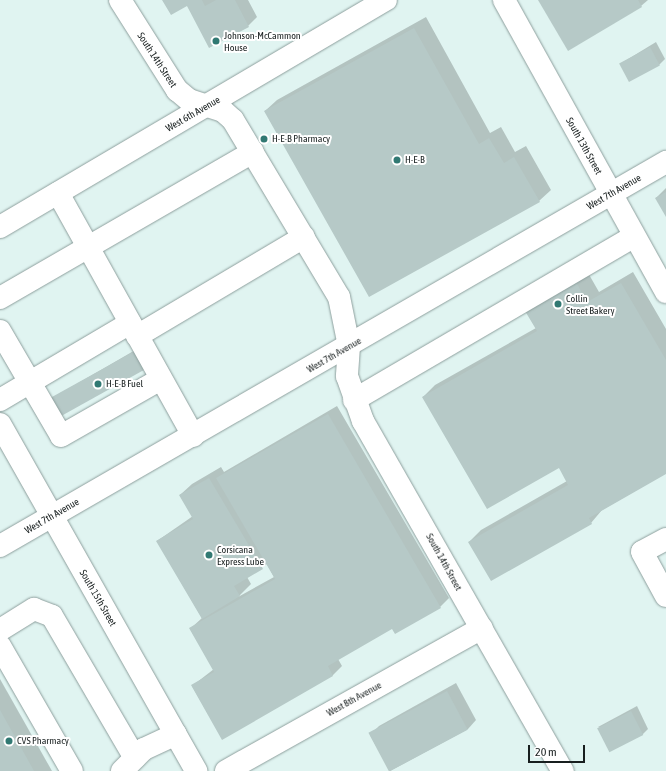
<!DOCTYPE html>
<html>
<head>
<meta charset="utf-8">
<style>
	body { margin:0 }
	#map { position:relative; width:666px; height:771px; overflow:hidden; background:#e0f4f1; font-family:"Asap Condensed",sans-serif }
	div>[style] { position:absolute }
	.shadow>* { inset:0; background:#0003 }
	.building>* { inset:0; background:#b6c9c7; transform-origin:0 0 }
	.roads { filter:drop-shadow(0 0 1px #8d9f9d) drop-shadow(0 0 1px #8d9f9d) }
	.minor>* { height:22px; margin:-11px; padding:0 11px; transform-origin:11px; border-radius:11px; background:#fff }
	.major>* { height:22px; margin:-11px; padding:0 11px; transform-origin:11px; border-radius:11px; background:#fff }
	.dots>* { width:11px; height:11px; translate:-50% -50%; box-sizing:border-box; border:2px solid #fff; border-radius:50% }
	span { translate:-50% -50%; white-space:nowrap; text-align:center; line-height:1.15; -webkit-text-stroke:4px #fff; paint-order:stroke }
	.poi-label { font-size:10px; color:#181f1f }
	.left { translate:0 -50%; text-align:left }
	.street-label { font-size:10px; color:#181f1f }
	.scale { position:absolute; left:528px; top:745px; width:57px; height:18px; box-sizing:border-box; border:2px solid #181f1f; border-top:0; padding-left:5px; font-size:12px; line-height:14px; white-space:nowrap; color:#181f1f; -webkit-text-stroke:3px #fff; paint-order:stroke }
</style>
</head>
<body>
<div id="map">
	<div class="shadow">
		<div style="clip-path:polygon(164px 0,248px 0,257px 17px,248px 26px,210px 46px,187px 5px)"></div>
		<div style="clip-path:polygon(540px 0,648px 0,641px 6px)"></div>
		<div style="clip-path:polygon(426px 17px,490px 133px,501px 127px,515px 152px,526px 146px,551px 190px,539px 201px,265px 111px,277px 100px)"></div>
		<div style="clip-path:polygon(656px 42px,665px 59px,659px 65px,620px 64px)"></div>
		<div style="clip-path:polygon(666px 188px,666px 215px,656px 198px)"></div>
		<div style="clip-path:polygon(587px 271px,599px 292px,633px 272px,666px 329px,666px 473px,602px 510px,591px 523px,469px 542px,481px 530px,567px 481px,559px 467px,423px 397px,435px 385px,536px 328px,526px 311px)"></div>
		<div style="clip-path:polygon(137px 349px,147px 366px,53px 399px,56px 396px)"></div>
		<div style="clip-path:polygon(evenodd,337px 406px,449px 598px,440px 607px,392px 628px,338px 659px,342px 666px,333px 675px,222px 738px,192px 686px,214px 669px,190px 629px,202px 618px,157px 541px,193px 516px,180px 495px,192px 484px,221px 467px,224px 472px,337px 406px,267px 564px,274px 577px,238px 597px,251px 584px,247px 577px,267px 564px)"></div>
		<div style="clip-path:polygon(0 679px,52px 771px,0 771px)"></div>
		<div style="clip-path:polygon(456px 683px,476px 720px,468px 729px,390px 771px,370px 735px,379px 726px)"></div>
		<div style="clip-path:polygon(637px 706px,648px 729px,642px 735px,598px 727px)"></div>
	</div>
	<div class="building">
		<div style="clip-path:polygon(162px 0,202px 0,205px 6px,216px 0,235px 0,249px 27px,209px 48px,187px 6px,171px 15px)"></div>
		<div style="clip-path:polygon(538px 0,638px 0,642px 7px,568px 51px)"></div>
		<div style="clip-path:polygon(414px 28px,479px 144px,489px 138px,504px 163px,514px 157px,540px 202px,369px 297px,264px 111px)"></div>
		<div style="left:650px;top:47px;width:21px;height:35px;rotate:62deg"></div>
		<div style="clip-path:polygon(666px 192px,666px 217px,655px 198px)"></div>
		<div style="clip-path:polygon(576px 282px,587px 302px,621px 283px,666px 360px,666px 474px,589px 518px,592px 524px,491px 581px,468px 542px,568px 485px,559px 468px,487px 509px,422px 397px,537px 331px,525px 311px)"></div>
		<div style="left:135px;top:351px;width:21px;height:96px;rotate:61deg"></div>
		<div style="clip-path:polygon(328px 414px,441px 608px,395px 634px,392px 629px,328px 666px,333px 676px,222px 740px,191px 685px,214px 672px,189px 628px,275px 579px,216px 478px)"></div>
		<div style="clip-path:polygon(209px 478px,263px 569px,234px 586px,240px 596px,202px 619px,156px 541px,193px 519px,179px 495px)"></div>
		<div style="left:447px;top:691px;width:44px;height:89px;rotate:62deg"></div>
		<div style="clip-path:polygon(0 710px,34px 771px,0 771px)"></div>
		<div style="left:631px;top:711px;width:27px;height:38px;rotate:63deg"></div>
	</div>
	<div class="roads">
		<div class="minor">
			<div style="left:120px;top:0;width:107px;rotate:57.7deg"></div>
			<div style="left:177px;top:90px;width:16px;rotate:40deg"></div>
			<div style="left:189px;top:100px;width:36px;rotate:18deg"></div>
			<div style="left:223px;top:111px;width:13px;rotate:42deg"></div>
			<div style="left:233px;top:120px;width:206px;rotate:59.1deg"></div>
			<div style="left:339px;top:297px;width:50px;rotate:78.5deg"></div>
			<div style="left:349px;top:346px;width:30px;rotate:94deg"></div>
			<div style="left:347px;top:376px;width:48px;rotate:70.4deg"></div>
			<div style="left:363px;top:421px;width:403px;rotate:60.3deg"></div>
			<div style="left:504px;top:0;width:334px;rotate:61deg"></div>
			<div style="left:58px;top:193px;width:278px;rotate:60.9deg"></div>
			<div style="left:0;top:227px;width:448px;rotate:-30.5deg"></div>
			<div style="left:0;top:298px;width:292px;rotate:-30deg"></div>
			<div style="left:0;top:331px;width:121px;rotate:59.8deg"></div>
			<div style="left:61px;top:436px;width:115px;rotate:-29.7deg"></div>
			<div style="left:137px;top:336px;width:194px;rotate:-30.7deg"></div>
			<div style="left:0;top:400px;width:151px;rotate:-30.6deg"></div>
			<div style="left:354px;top:400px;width:323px;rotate:-30.3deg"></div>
			<div style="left:666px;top:539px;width:27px;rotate:152deg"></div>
			<div style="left:642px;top:552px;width:50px;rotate:61.4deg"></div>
			<div style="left:0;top:630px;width:40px;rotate:-32deg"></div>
			<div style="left:34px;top:609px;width:19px;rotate:21deg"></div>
			<div style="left:52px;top:616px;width:164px;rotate:59.7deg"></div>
			<div style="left:0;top:646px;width:144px;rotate:60.1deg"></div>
			<div style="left:122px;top:771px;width:31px;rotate:-45deg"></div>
			<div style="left:144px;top:749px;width:35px;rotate:-25deg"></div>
			<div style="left:226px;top:771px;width:293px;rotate:-29.2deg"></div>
		</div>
		<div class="major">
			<div style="left:0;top:424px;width:399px;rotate:60.5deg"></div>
			<div style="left:0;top:546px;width:769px;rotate:-29.97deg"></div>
		</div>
	</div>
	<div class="dots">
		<div style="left:216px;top:41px;background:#317973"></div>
		<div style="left:264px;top:139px;background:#317973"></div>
		<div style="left:397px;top:160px;background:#317973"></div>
		<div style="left:558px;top:304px;background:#317973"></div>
		<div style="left:98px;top:384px;background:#317973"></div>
		<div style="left:209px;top:555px;background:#317973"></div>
		<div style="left:9px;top:741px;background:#317973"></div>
	</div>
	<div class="poi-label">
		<span class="left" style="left:224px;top:41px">Johnson-McCammon<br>House</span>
		<span class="left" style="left:272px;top:139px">H-E-B Pharmacy</span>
		<span class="left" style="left:405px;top:160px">H-E-B</span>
		<span class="left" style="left:566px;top:304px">Collin<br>Street Bakery</span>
		<span class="left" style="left:106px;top:384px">H-E-B Fuel</span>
		<span class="left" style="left:217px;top:555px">Corsicana<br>Express Lube</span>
		<span class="left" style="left:17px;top:741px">CVS Pharmacy</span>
	</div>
	<div class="street-label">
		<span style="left:157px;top:60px;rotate:57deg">South 14th Street</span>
		<span style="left:193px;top:114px;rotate:-30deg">West 6th Avenue</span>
		<span style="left:584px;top:146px;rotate:61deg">South 13th Street</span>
		<span style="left:614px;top:192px;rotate:-30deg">West 7th Avenue</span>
		<span style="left:334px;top:355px;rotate:-30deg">West 7th Avenue</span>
		<span style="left:52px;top:516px;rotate:-30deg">West 7th Avenue</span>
		<span style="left:444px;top:562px;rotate:61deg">South 14th Street</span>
		<span style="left:98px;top:598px;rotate:60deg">South 15th Street</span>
		<span style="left:354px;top:699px;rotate:-29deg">West 8th Avenue</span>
	</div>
	<div class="scale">20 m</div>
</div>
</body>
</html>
